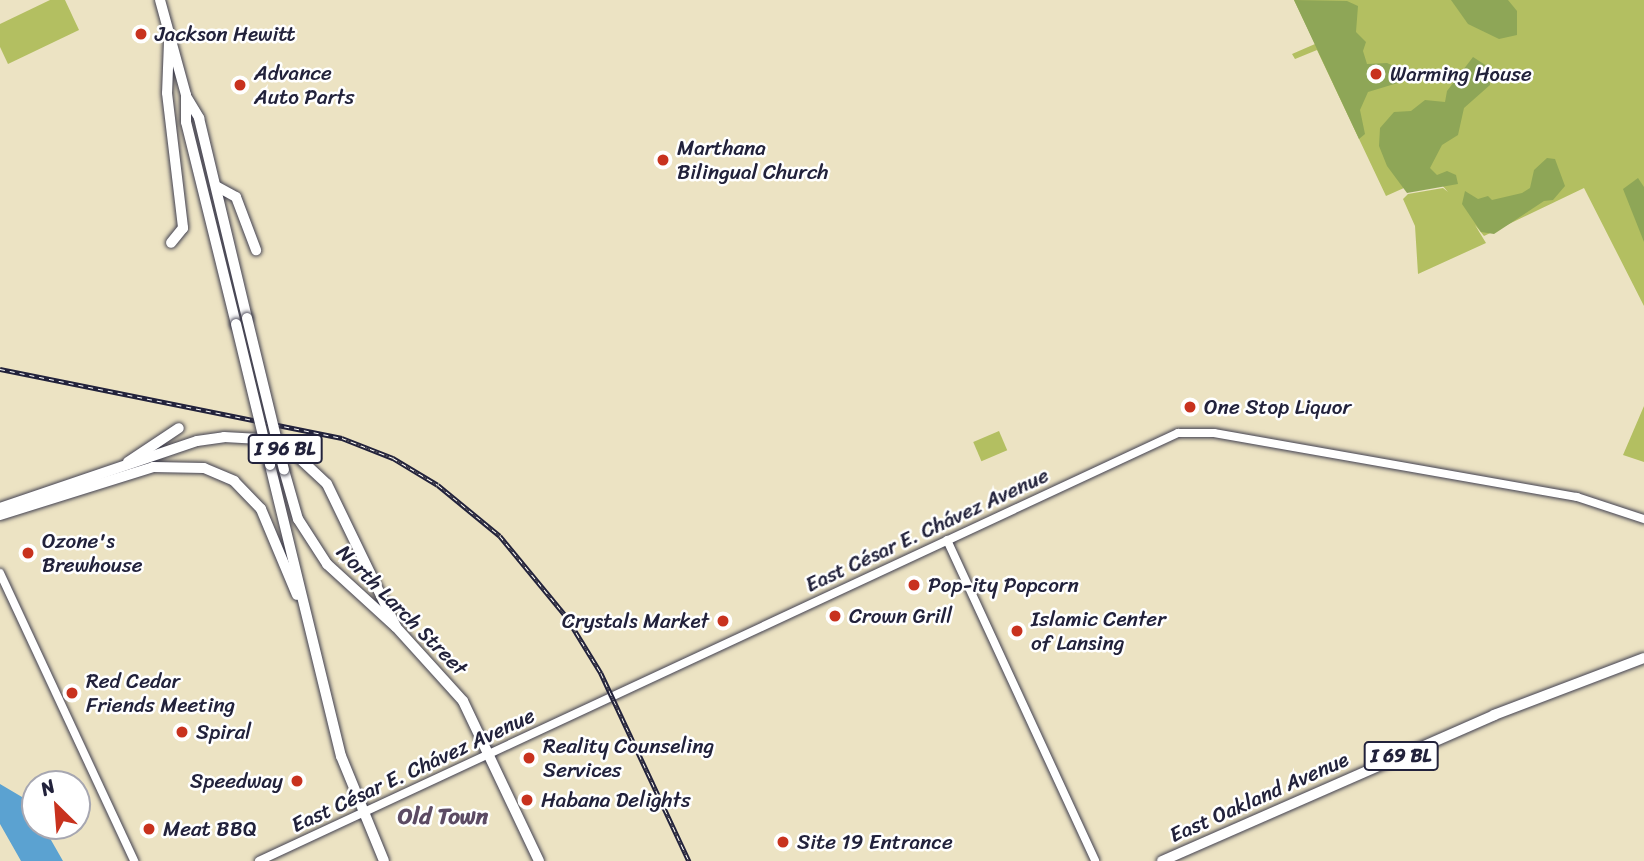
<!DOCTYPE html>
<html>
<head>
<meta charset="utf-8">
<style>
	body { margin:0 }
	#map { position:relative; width:1644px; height:861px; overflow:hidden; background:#ece3c3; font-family:Sriracha,sans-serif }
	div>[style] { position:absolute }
	.green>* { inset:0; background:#b3bf61; transform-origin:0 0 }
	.forest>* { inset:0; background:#8ea657 }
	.water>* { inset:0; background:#5ba2d1 }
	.roads { filter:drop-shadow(0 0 2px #403f4f) drop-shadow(0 0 2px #403f4f) }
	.minor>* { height:8px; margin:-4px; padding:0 4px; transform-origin:4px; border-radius:4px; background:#fff }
	.major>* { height:10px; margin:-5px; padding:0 5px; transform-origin:5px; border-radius:5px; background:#fff }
	.rail>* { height:4.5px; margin-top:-2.25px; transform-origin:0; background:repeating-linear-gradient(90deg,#fff 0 5px,#22223b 0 10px); box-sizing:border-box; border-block:2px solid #22223b }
	.bridges { filter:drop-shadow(0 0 2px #403f4f) drop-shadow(0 0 2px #403f4f) }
	.major-bridge>* { height:10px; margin:-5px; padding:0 5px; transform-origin:5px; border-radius:5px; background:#fff }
	.dots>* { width:19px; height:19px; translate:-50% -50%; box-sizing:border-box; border:4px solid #fff; border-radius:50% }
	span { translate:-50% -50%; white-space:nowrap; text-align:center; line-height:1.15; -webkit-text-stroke:5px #fff; paint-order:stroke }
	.shield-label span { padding:2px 5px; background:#fff; border:2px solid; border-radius:5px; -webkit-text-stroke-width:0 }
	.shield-label { font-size:19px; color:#22223b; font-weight:700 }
	.poi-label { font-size:21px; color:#22223b }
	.left { translate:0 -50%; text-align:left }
	.right { translate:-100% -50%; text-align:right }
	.street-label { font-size:21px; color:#22223b }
	.neighbourhood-label { font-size:23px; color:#5c4b63; font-weight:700 }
	.north { position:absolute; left:21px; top:770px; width:70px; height:70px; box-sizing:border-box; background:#fff; border:2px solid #a7a7b1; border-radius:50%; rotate:335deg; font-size:19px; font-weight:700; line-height:28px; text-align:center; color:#22223b }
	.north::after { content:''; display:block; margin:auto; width:24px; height:32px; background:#c8321e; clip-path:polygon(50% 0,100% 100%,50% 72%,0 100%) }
</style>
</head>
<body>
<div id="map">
	<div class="green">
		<div style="clip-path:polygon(50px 0,65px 0,79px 30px,8px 64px,0 47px,0 24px)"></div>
		<div style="clip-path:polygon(1294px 0,1644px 0,1644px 306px,1584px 188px,1484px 236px,1475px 225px,1486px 243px,1418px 274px,1415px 226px,1403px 199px,1408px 194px,1443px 188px,1448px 192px,1433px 175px,1386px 196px,1317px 50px,1295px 59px,1292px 54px,1315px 44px)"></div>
		<div style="clip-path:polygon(1644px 406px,1644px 472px,1644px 462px,1623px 455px)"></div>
		<div style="left:999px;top:431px;width:21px;height:28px;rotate:67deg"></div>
	</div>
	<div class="forest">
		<div style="clip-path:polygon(1294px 0,1347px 1px,1358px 6px,1356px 32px,1366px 42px,1363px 51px,1367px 64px,1387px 63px,1403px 70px,1401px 82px,1368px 92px,1360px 110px,1365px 134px,1359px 139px)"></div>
		<div style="clip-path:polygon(1451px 0,1508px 0,1517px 11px,1517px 35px,1499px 39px,1468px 24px)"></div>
		<div style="clip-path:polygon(1473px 57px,1490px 68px,1490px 85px,1464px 108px,1458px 135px,1442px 145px,1430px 168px,1437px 175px,1447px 171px,1456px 175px,1458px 184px,1407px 193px,1387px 166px,1379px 146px,1380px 128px,1394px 112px,1411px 111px,1425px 100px,1445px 102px,1447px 91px)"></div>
		<div style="clip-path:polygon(1547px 158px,1555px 159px,1565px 186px,1553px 200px,1544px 201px,1494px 234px,1481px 232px,1462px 204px,1465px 191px,1478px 199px,1488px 196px,1492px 200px,1522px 193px,1530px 188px,1534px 170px)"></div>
		<div style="clip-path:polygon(1638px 178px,1644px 187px,1644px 242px,1623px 189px)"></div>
	</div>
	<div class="water">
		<div style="clip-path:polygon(0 784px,22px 797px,35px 815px,35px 826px,43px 826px,63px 861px,21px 861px,0 824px)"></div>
	</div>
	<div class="roads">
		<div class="minor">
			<div style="left:947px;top:540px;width:353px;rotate:65.2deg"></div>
			<div style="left:0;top:573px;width:318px;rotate:65deg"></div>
			<div style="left:259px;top:861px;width:1014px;rotate:-24.97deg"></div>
			<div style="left:1178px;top:433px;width:36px"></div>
			<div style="left:1214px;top:433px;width:369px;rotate:10deg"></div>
			<div style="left:1577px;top:497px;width:71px;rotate:18.2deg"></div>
		</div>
		<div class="major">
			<div style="left:160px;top:0;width:98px;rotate:74.7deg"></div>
			<div style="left:186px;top:95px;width:27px;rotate:90deg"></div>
			<div style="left:186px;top:122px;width:208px;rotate:76.1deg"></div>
			<div style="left:169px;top:42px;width:51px;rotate:92.2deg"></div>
			<div style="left:167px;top:93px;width:136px;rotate:83.2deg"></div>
			<div style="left:183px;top:228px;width:19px;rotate:129deg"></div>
			<div style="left:186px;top:96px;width:26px;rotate:59deg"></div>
			<div style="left:199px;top:118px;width:206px;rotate:76.5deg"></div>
			<div style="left:216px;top:186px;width:23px;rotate:29deg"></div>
			<div style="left:236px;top:197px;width:57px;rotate:69.3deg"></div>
			<div style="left:128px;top:462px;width:61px;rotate:-33.7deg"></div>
			<div style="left:270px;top:465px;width:300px;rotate:76.3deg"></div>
			<div style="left:341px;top:756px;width:113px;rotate:67.7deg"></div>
			<div style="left:284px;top:470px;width:51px;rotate:74.1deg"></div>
			<div style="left:298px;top:519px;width:54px;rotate:57.2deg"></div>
			<div style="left:327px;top:564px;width:93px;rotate:42.4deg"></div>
			<div style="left:396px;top:627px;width:100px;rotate:47.8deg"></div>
			<div style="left:463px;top:701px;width:177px;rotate:64.6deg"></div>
			<div style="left:0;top:508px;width:208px;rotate:-18.8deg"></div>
			<div style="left:197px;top:441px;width:27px;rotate:-8deg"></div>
			<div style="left:224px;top:437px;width:36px;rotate:3deg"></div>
			<div style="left:260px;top:439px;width:39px;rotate:24deg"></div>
			<div style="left:296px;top:455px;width:42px;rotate:43.1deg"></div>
			<div style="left:327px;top:484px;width:159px;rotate:64.2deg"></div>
			<div style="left:0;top:515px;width:160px;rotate:-17.4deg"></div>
			<div style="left:153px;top:467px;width:51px;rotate:1.1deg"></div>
			<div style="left:204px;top:468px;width:33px;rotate:23deg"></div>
			<div style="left:234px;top:481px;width:39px;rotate:46deg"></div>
			<div style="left:261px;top:509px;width:93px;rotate:67.3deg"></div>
			<div style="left:1162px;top:861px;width:363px;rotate:-23.7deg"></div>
			<div style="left:1494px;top:715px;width:160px;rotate:-20.8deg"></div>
		</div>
	</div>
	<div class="rail">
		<div style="left:0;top:369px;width:349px;rotate:11.4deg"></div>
		<div style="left:342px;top:438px;width:55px;rotate:21.4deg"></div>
		<div style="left:393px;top:458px;width:52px;rotate:31deg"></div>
		<div style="left:438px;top:485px;width:80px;rotate:39.4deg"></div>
		<div style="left:500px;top:536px;width:104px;rotate:50.5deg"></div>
		<div style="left:566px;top:616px;width:67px;rotate:58.4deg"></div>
		<div style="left:601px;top:673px;width:208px;rotate:64.9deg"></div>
	</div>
	<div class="bridges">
		<div class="major-bridge">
			<div style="left:247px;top:318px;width:156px;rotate:76.3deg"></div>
			<div style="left:236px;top:324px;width:145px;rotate:76.4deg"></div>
		</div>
	</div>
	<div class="dots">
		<div style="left:141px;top:34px;background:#c8321e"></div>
		<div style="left:1376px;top:74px;background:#c8321e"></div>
		<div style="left:240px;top:85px;background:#c8321e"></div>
		<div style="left:663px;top:160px;background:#c8321e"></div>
		<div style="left:1190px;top:407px;background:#c8321e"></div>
		<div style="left:28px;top:553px;background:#c8321e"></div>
		<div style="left:914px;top:585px;background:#c8321e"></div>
		<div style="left:835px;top:616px;background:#c8321e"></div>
		<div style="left:723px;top:621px;background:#c8321e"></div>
		<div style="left:1017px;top:631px;background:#c8321e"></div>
		<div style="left:72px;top:693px;background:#c8321e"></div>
		<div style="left:182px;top:732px;background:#c8321e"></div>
		<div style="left:529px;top:758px;background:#c8321e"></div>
		<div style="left:297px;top:781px;background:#c8321e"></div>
		<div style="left:527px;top:800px;background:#c8321e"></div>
		<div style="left:149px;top:829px;background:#c8321e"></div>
		<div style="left:783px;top:842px;background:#c8321e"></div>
	</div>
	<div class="shield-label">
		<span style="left:285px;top:449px">I 96 BL</span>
		<span style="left:1401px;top:756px">I 69 BL</span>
	</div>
	<div class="poi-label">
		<span class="left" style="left:155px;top:34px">Jackson Hewitt</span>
		<span class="left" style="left:254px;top:85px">Advance<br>Auto Parts</span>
		<span class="left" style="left:1390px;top:74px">Warming House</span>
		<span class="left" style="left:677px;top:160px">Marthana<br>Bilingual Church</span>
		<span class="left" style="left:1204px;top:407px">One Stop Liquor</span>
		<span class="left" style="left:42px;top:553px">Ozone's<br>Brewhouse</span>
		<span class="left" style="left:928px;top:585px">Pop-ity Popcorn</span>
		<span class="left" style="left:849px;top:616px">Crown Grill</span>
		<span class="left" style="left:1031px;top:631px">Islamic Center<br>of Lansing</span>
		<span class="right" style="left:709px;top:621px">Crystals Market</span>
		<span class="left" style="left:86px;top:693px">Red Cedar<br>Friends Meeting</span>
		<span class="left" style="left:196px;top:732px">Spiral</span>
		<span class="left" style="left:543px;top:758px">Reality Counseling<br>Services</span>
		<span class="right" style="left:283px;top:781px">Speedway</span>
		<span class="left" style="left:541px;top:800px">Habana Delights</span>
		<span class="left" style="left:163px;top:829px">Meat BBQ</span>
		<span class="left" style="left:797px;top:842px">Site 19 Entrance</span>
	</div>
	<div class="street-label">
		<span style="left:927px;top:530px;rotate:-25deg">East César E. Chávez Avenue</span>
		<span style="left:402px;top:610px;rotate:45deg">North Larch Street</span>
		<span style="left:413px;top:770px;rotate:-25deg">East César E. Chávez Avenue</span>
		<span style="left:1259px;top:797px;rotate:-24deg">East Oakland Avenue</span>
	</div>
	<div class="neighbourhood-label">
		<span style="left:443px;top:817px">Old Town</span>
	</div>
	<div class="north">N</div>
</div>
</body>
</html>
